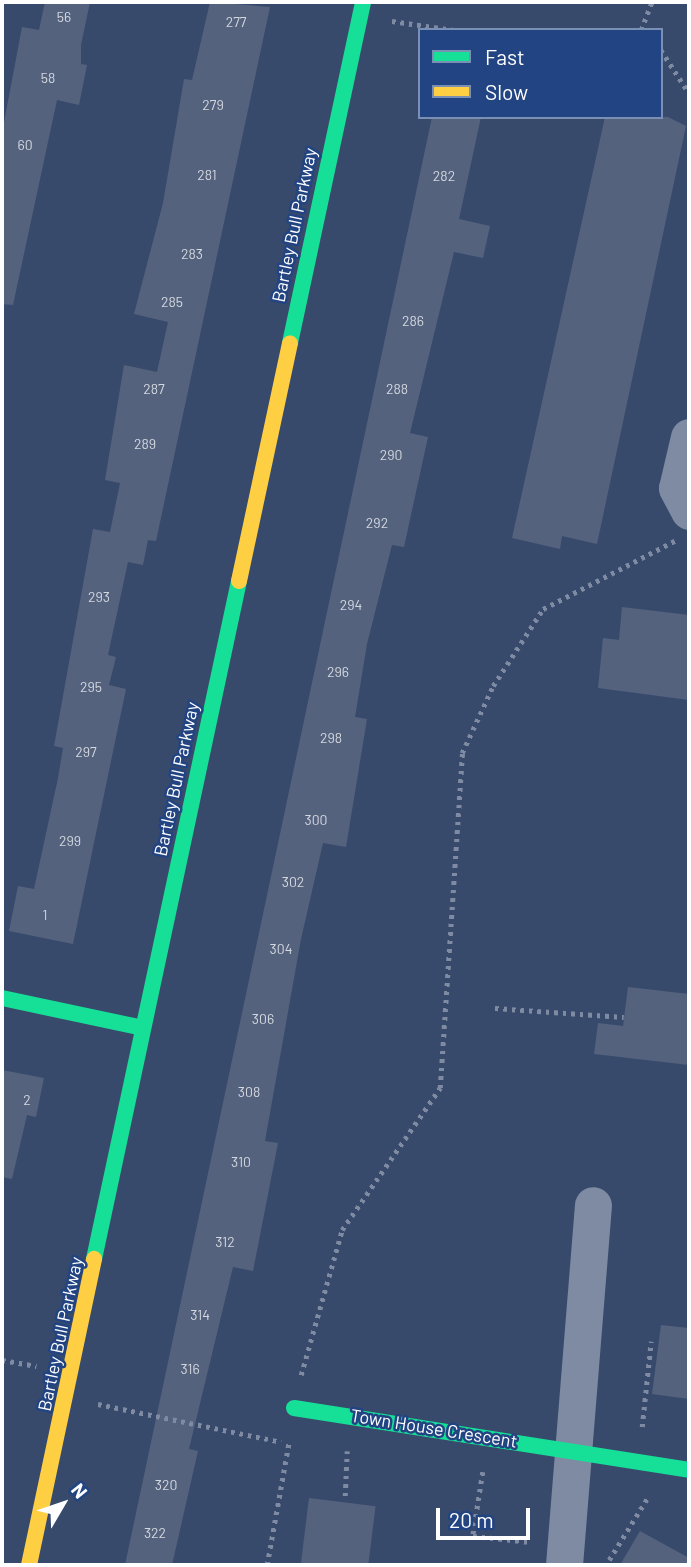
<!DOCTYPE html>
<html>
<head>
<meta charset="utf-8">
<style>
	body { margin:0 }
	#map { position:relative; width:691px; height:1567px; overflow:hidden; background:#384a6c; font-family:Barlow,sans-serif }
	div>[style] { position:absolute }
	.building>* { inset:0; background:#54627e; transform-origin:0 0 }
	.path>* { height:4.5px; margin-top:-2.25px; transform-origin:0; background:repeating-linear-gradient(90deg,#7e8ba2 0 3.5px,transparent 0 8.5px) }
	.street>* { height:37px; margin:-18.5px; padding:0 18.5px; transform-origin:18.5px; border-radius:18.5px; background:#7e8ba2 }
	.fast>* { height:16px; margin:-8px; padding:0 8px; transform-origin:8px; border-radius:8px; background:#16e098 }
	.slow>* { height:16px; margin:-8px; padding:0 8px; transform-origin:8px; border-radius:8px; background:#ffcf43 }
	span { translate:-50% -50%; white-space:nowrap; text-align:center; line-height:1.15; -webkit-text-stroke:5px #224482; paint-order:stroke }
	.number-label { font-size:14px; color:#d4d8df }
	.number-label span { -webkit-text-stroke-width:0 }
	.street-label { font-size:18px; color:#fff }
	.frame { position:absolute; inset:0; border:4px solid #fff; pointer-events:none }
	.legend { position:absolute; left:418px; top:28px; width:245px; height:91px; box-sizing:border-box; background:#224482; border:2px solid #7a8fb4; margin:0; padding:9px 12px; list-style:none; font-size:21px; color:#fff }
	.legend li { display:flex; align-items:center; gap:14px; height:35px }
	.legend b { width:35px; border:2px solid #7a8fb4 }
	.north { position:absolute; left:28px; top:1469px; width:70px; height:70px; -webkit-text-stroke:5px #224482; paint-order:stroke; rotate:51deg; font-size:19px; font-weight:700; line-height:28px; text-align:center; color:#fff }
	.north::after { content:''; display:block; margin:auto; width:24px; height:32px; background:#fff; clip-path:polygon(50% 0,100% 100%,50% 72%,0 100%) }
	.scale { position:absolute; left:436px; top:1508px; width:94px; height:32px; box-sizing:border-box; border:4px solid #fff; border-top:0; padding-left:9px; font-size:21px; line-height:24px; white-space:nowrap; color:#fff; -webkit-text-stroke:5px #224482; paint-order:stroke }
</style>
</head>
<body>
<div id="map">
	<div class="building">
		<div style="clip-path:polygon(45px 2px,90px 2px,81px 45px,81px 64px,87px 65px,79px 105px,57px 100px,13px 305px,2px 304px,2px 133px,22px 27px,39px 30px)"></div>
		<div style="clip-path:polygon(210px 2px,270px 7px,156px 541px,148px 540px,143px 565px,128px 562px,108px 655px,116px 657px,109px 685px,126px 689px,73px 944px,9px 931px,18px 886px,34px 889px,58px 778px,63px 748px,54px 746px,93px 529px,110px 532px,120px 483px,105px 480px,124px 365px,157px 372px,168px 322px,134px 314px,163px 203px,184px 79px,192px 80px)"></div>
		<div style="clip-path:polygon(432px 117px,481px 117px,459px 219px,490px 226px,483px 258px,454px 252px,410px 433px,428px 437px,404px 547px,392px 545px,367px 644px,355px 717px,367px 719px,346px 847px,323px 843px,301px 939px,265px 1141px,278px 1143px,253px 1271px,233px 1267px,189px 1449px,198px 1451px,172px 1565px,125px 1565px)"></div>
		<div style="clip-path:polygon(605px 117px,668px 117px,686px 126px,597px 544px,562px 536px,560px 549px,512px 538px)"></div>
		<div style="clip-path:polygon(622px 607px,689px 615px,689px 700px,598px 688px,603px 638px,619px 640px)"></div>
		<div style="clip-path:polygon(628px 987px,689px 994px,689px 1065px,594px 1054px,598px 1023px,623px 1026px)"></div>
		<div style="clip-path:polygon(2px 1070px,44px 1078px,36px 1117px,27px 1115px,12px 1179px,2px 1177px)"></div>
		<div style="clip-path:polygon(661px 1325px,689px 1328px,689px 1399px,652px 1394px)"></div>
		<div style="left:309px;top:1498px;width:67px;height:67px;rotate:7deg"></div>
		<div style="clip-path:polygon(640px 1531px,689px 1558px,689px 1565px,620px 1565px)"></div>
	</div>
	<div class="path">
		<div style="left:392px;top:21px;width:62px;rotate:8.4deg"></div>
		<div style="left:641px;top:30px;width:30px;rotate:-69deg"></div>
		<div style="left:661px;top:50px;width:51px;rotate:56.9deg"></div>
		<div style="left:495px;top:1008px;width:129px;rotate:4deg"></div>
		<div style="left:2px;top:1360px;width:35px;rotate:10deg"></div>
		<div style="left:301px;top:1375px;width:151px;rotate:-74.2deg"></div>
		<div style="left:342px;top:1230px;width:173px;rotate:-55.4deg"></div>
		<div style="left:440px;top:1088px;width:336px;rotate:-86.2deg"></div>
		<div style="left:462px;top:753px;width:74px;rotate:-65.2deg"></div>
		<div style="left:493px;top:686px;width:92px;rotate:-57deg"></div>
		<div style="left:543px;top:609px;width:150px;rotate:-27.4deg"></div>
		<div style="left:98px;top:1404px;width:187px;rotate:11.7deg"></div>
		<div style="left:642px;top:1427px;width:86px;rotate:-84deg"></div>
		<div style="left:483px;top:1472px;width:65px;rotate:98.9deg"></div>
		<div style="left:473px;top:1536px;width:58px;rotate:5.9deg"></div>
		<div style="left:345px;top:1496px;width:45px;rotate:-87.5deg"></div>
		<div style="left:609px;top:1560px;width:74px;rotate:-58.2deg"></div>
		<div style="left:267px;top:1565px;width:125px;rotate:-79.9deg"></div>
	</div>
	<div class="street">
		<div style="left:689px;top:437px;width:52px;rotate:103.2deg"></div>
		<div style="left:677px;top:488px;width:26px;rotate:62deg"></div>
		<div style="left:564px;top:1565px;width:361px;rotate:-85.4deg"></div>
	</div>
	<div class="fast">
		<div style="left:290px;top:343px;width:349px;rotate:-77.9deg"></div>
		<div style="left:2px;top:998px;width:144px;rotate:12deg"></div>
		<div style="left:94px;top:1259px;width:693px;rotate:-77.93deg"></div>
		<div style="left:294px;top:1408px;width:400px;rotate:8.9deg"></div>
	</div>
	<div class="slow">
		<div style="left:239px;top:581px;width:243px;rotate:-77.9deg"></div>
		<div style="left:29px;top:1565px;width:313px;rotate:-78deg"></div>
	</div>
	<div class="number-label">
		<span style="left:64px;top:17px">56</span>
		<span style="left:236px;top:22px">277</span>
		<span style="left:48px;top:78px">58</span>
		<span style="left:213px;top:105px">279</span>
		<span style="left:25px;top:145px">60</span>
		<span style="left:207px;top:175px">281</span>
		<span style="left:444px;top:176px">282</span>
		<span style="left:192px;top:254px">283</span>
		<span style="left:172px;top:302px">285</span>
		<span style="left:413px;top:321px">286</span>
		<span style="left:154px;top:389px">287</span>
		<span style="left:397px;top:389px">288</span>
		<span style="left:145px;top:444px">289</span>
		<span style="left:391px;top:455px">290</span>
		<span style="left:377px;top:523px">292</span>
		<span style="left:99px;top:597px">293</span>
		<span style="left:351px;top:605px">294</span>
		<span style="left:338px;top:672px">296</span>
		<span style="left:91px;top:687px">295</span>
		<span style="left:331px;top:738px">298</span>
		<span style="left:86px;top:752px">297</span>
		<span style="left:316px;top:820px">300</span>
		<span style="left:70px;top:841px">299</span>
		<span style="left:293px;top:882px">302</span>
		<span style="left:45px;top:915px">1</span>
		<span style="left:281px;top:949px">304</span>
		<span style="left:263px;top:1019px">306</span>
		<span style="left:249px;top:1092px">308</span>
		<span style="left:27px;top:1100px">2</span>
		<span style="left:241px;top:1162px">310</span>
		<span style="left:225px;top:1242px">312</span>
		<span style="left:200px;top:1315px">314</span>
		<span style="left:190px;top:1369px">316</span>
		<span style="left:166px;top:1485px">320</span>
		<span style="left:155px;top:1533px">322</span>
	</div>
	<div class="street-label">
		<span style="left:294px;top:225px;rotate:-78deg">Bartley Bull Parkway</span>
		<span style="left:176px;top:779px;rotate:-78deg">Bartley Bull Parkway</span>
		<span style="left:60px;top:1334px;rotate:-78deg">Bartley Bull Parkway</span>
		<span style="left:434px;top:1428px;rotate:9deg">Town House Crescent</span>
	</div>
	<div class="frame"></div>
	<ul class="legend">
	<li><b style="height:9px;background:#16e098"></b>Fast</li>
	<li><b style="height:9px;background:#ffcf43"></b>Slow</li>
	</ul>
	<div class="north">N</div>
	<div class="scale">20 m</div>
</div>
</body>
</html>
